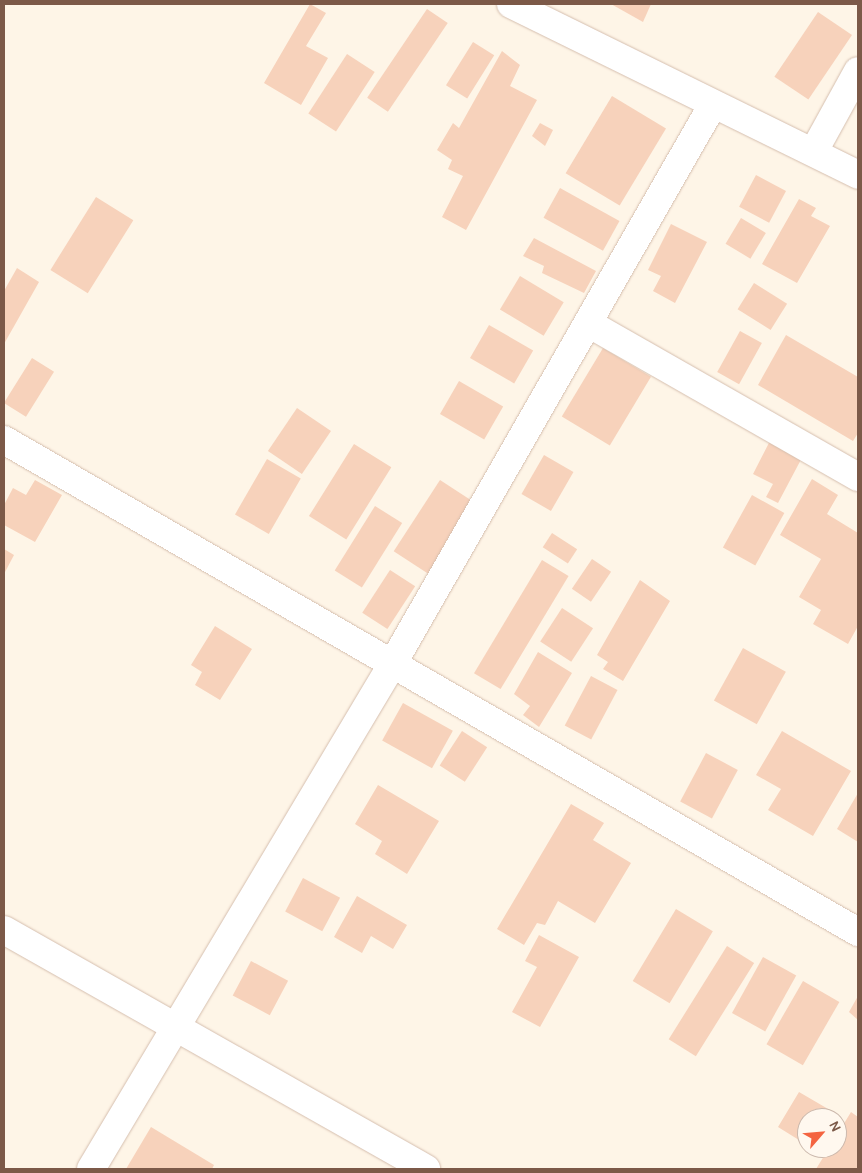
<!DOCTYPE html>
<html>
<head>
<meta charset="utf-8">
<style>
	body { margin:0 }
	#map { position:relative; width:862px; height:1173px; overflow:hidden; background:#fef5e7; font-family:Karla,sans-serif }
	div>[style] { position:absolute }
	.building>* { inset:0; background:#f7d2bb; transform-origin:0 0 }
	.roads { filter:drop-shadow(0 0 1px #d5beae) drop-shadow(0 0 1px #d5beae) }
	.street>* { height:28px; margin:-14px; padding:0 14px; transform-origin:14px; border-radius:14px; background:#fff }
	.secondary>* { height:28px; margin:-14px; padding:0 14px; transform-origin:14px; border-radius:14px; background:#fff }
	span { translate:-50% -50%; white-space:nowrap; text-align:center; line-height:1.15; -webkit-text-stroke:4.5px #fff8ef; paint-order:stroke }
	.frame { position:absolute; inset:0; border:5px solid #7c5948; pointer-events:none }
	.north { position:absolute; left:797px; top:1108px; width:50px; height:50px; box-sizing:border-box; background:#fff8ef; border:1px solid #cbb8ac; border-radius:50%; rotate:63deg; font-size:14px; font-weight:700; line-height:20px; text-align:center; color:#7c5948 }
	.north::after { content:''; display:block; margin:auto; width:18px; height:22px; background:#f46440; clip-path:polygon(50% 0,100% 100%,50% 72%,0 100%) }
</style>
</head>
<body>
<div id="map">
	<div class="building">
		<div style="clip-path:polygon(310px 4px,326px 13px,306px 46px,328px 58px,301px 105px,264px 83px)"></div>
		<div style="clip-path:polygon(611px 4px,651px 4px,643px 22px)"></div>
		<div style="left:427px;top:9px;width:25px;height:107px;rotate:34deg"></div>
		<div style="left:818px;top:12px;width:41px;height:78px;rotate:34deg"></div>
		<div style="left:473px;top:42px;width:25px;height:51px;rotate:32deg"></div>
		<div style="clip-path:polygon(502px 51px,520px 65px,510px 86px,537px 100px,466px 230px,442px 217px,463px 176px,448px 169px,452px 160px,437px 150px,453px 123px,459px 128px)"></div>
		<div style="left:347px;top:54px;width:33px;height:71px;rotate:33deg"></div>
		<div style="left:612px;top:96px;width:63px;height:90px;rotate:31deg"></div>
		<div style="clip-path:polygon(540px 123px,553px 130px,545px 146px,532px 136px)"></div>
		<div style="left:756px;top:175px;width:34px;height:36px;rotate:28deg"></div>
		<div style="left:560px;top:188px;width:68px;height:34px;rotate:29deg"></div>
		<div style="left:96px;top:197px;width:44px;height:86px;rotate:32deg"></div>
		<div style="clip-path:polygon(799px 199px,816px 208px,811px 216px,830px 226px,797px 283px,762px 264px)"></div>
		<div style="left:741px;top:218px;width:29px;height:30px;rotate:31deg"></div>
		<div style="clip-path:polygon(671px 224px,707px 242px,675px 303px,653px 291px,661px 276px,648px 270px)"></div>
		<div style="clip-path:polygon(534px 238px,596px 271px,584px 293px,542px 273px,544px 266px,523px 256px)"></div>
		<div style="clip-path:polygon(17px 268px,39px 282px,4px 344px,4px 291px)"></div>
		<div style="left:520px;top:276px;width:51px;height:39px;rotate:31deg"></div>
		<div style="left:754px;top:283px;width:39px;height:31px;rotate:32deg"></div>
		<div style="left:489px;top:325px;width:51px;height:38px;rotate:30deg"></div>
		<div style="left:740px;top:331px;width:25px;height:47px;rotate:29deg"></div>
		<div style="clip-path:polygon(786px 335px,858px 377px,858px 433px,853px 441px,758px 385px)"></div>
		<div style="left:603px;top:348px;width:56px;height:80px;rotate:31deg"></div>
		<div style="left:32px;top:358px;width:26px;height:53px;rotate:32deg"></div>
		<div style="left:459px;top:381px;width:51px;height:38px;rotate:30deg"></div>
		<div style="left:297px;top:408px;width:41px;height:52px;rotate:34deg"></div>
		<div style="clip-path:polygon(773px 435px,805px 452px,778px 503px,766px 497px,773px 484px,753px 474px)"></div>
		<div style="left:354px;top:444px;width:44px;height:85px;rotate:32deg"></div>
		<div style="left:544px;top:455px;width:34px;height:45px;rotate:30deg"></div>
		<div style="left:267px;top:459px;width:39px;height:64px;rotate:30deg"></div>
		<div style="clip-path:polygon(812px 479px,838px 495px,827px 514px,858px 533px,858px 626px,848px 644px,813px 624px,821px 610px,799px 597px,821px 559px,780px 535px)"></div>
		<div style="clip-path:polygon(35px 480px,62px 495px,35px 542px,4px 525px,4px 505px,13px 488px,26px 495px)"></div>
		<div style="left:440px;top:480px;width:43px;height:85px;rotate:33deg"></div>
		<div style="left:752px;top:495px;width:37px;height:60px;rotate:29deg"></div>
		<div style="left:375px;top:506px;width:32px;height:76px;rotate:32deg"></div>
		<div style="left:552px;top:533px;width:30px;height:17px;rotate:33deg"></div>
		<div style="clip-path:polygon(4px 549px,14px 555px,4px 574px)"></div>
		<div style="left:592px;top:559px;width:23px;height:36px;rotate:34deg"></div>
		<div style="left:542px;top:560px;width:31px;height:132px;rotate:31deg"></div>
		<div style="left:390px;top:570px;width:30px;height:51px;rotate:33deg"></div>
		<div style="clip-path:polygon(640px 580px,670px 601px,623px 681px,603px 669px,608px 662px,597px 655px)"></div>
		<div style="left:562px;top:608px;width:37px;height:40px;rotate:33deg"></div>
		<div style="clip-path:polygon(215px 626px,252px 649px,220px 700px,195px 685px,202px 672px,191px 665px)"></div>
		<div style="left:743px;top:648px;width:49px;height:60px;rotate:29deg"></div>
		<div style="clip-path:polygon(538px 652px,572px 673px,539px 727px,523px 715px,530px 706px,514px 694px)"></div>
		<div style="left:591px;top:676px;width:30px;height:56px;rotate:28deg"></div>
		<div style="left:403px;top:703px;width:57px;height:43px;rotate:29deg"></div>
		<div style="left:462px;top:731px;width:30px;height:41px;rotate:33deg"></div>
		<div style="clip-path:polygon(782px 731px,851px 771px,813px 836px,768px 810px,781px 789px,756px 775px)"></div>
		<div style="left:706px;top:753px;width:36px;height:55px;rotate:28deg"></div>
		<div style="clip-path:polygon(378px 785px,439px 821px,407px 874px,375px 854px,382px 841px,355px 824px)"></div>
		<div style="clip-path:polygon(858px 793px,858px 842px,837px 829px)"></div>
		<div style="clip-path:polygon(571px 804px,604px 823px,593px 840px,631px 863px,595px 923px,558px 901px,545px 925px,537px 923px,524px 945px,497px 929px)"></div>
		<div style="left:303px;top:878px;width:42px;height:38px;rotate:28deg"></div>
		<div style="clip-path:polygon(357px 896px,407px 925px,393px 949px,371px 936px,362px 953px,334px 937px)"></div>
		<div style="left:676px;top:909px;width:43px;height:84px;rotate:31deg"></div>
		<div style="clip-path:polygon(539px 935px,579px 957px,540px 1027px,512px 1012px,537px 967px,525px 961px)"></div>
		<div style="left:727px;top:946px;width:32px;height:110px;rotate:32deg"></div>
		<div style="left:763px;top:957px;width:38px;height:64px;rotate:29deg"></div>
		<div style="left:251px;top:961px;width:42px;height:39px;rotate:28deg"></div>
		<div style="left:803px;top:981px;width:42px;height:73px;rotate:30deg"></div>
		<div style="clip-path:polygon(858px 996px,858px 1020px,849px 1012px)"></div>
		<div style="clip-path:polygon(799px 1092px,835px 1113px,832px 1118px,807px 1118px,807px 1145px,778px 1127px)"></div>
		<div style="clip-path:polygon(851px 1112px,858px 1117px,858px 1169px,816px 1169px,829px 1148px,837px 1148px,837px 1135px)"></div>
		<div style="clip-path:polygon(151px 1127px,214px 1165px,212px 1169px,126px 1169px)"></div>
	</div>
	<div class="roads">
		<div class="street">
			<div style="left:814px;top:151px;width:91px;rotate:-61.2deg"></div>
			<div style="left:588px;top:323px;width:311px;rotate:29.7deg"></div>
			<div style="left:4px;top:440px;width:986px;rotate:29.95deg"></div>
			<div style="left:4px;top:930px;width:485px;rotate:29.5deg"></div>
			<div style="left:91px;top:1169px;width:589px;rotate:-59.17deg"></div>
			<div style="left:393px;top:663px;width:642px;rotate:-60.2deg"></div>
		</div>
		<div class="secondary">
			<div style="left:511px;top:4px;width:387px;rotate:26.2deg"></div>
		</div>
	</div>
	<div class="frame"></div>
	<div class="north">N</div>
</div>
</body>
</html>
